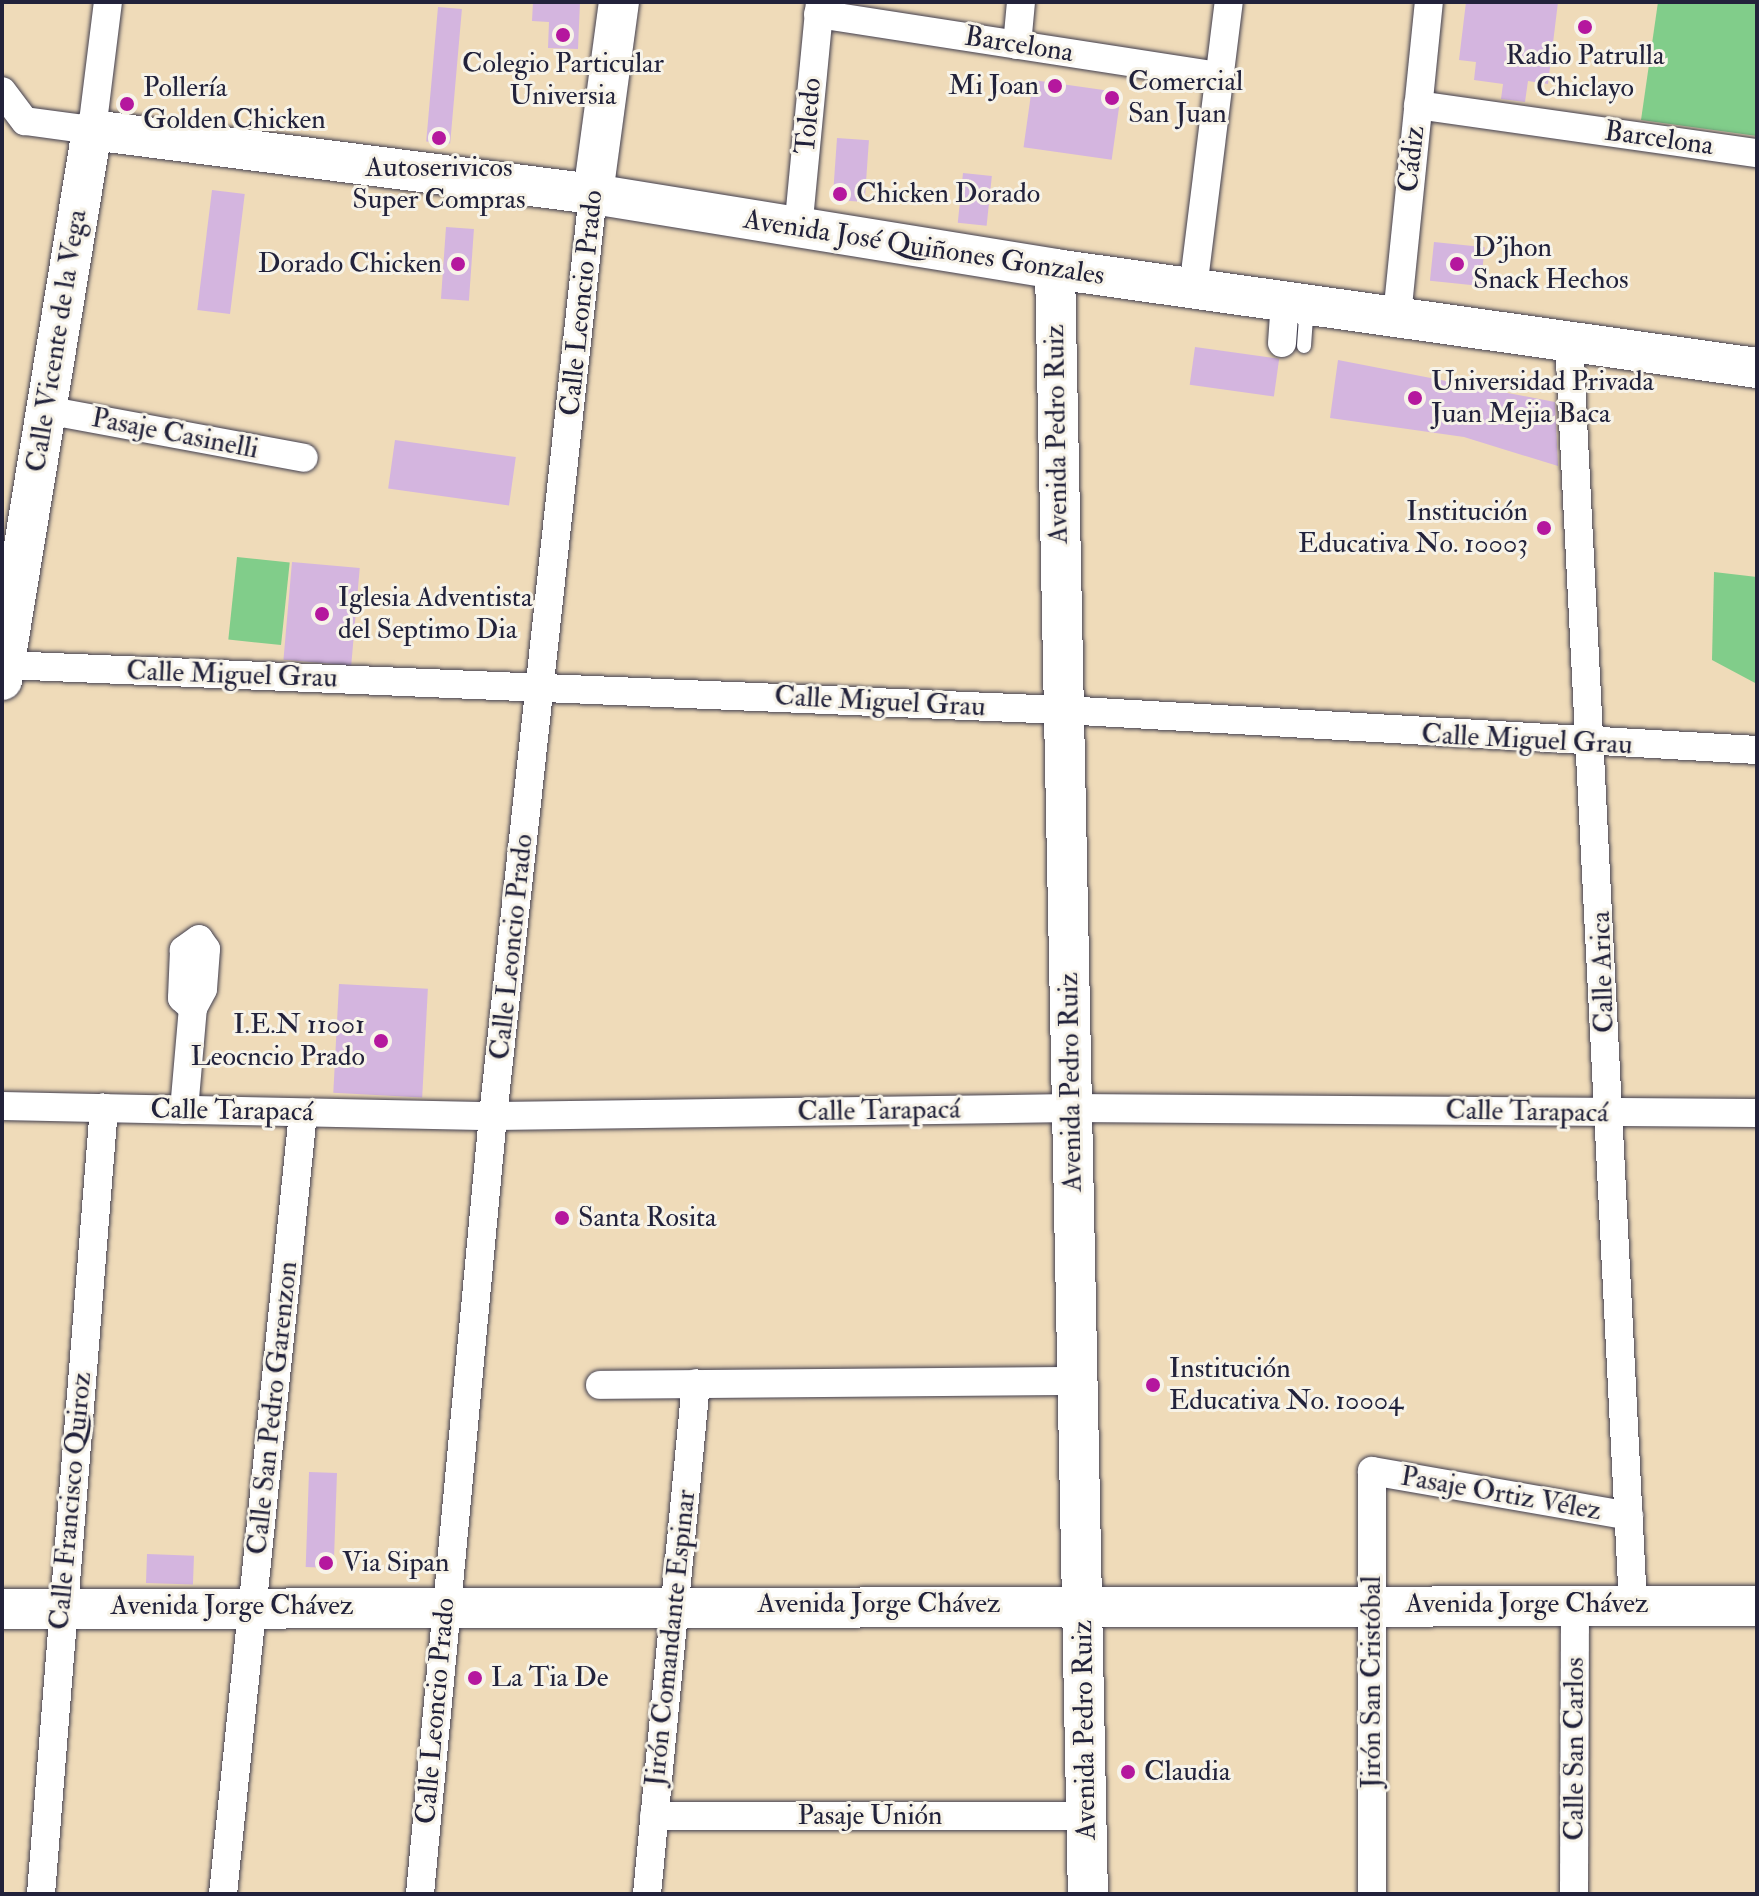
<!DOCTYPE html>
<html>
<head>
<meta charset="utf-8">
<style>
	body { margin:0 }
	#map { position:relative; width:1759px; height:1896px; overflow:hidden; background:#efdbb9; font-family:"IM FELL Double Pica",serif }
	div>[style] { position:absolute }
	.green>* { inset:0; background:#81cd8a; transform-origin:0 0 }
	.building>* { inset:0; background:#d4b5df; transform-origin:0 0 }
	.roads { filter:drop-shadow(0 0 2px #413e4e) drop-shadow(0 0 2px #413e4e) }
	.lane>* { height:14px; margin:-7px; padding:0 7px; transform-origin:7px; border-radius:7px; background:#fff }
	.street>* { height:28px; margin:-14px; padding:0 14px; transform-origin:14px; border-radius:14px; background:#fff }
	.secondary>* { height:40px; margin:-20px; padding:0 20px; transform-origin:20px; border-radius:20px; background:#fff }
	.dots>* { width:22px; height:22px; translate:-50% -50%; box-sizing:border-box; border:4px solid #f7f3e8; border-radius:50% }
	span { translate:-50% -50%; white-space:nowrap; text-align:center; line-height:1.15; -webkit-text-stroke:6px #f7f3e8; paint-order:stroke }
	.street-label { font-size:28px; color:#22223b }
	.poi-label { font-size:28px; color:#22223b }
	.left { translate:0 -50%; text-align:left }
	.right { translate:-100% -50%; text-align:right }
	.frame { position:absolute; inset:0; border:4px solid #22223b; pointer-events:none }
</style>
</head>
<body>
<div id="map">
	<div class="green">
		<div style="clip-path:polygon(1658px 2px,1757px 2px,1757px 136px,1641px 120px)"></div>
		<div style="left:237px;top:557px;width:53px;height:83px;rotate:6deg"></div>
		<div style="clip-path:polygon(1714px 572px,1757px 577px,1757px 684px,1712px 660px)"></div>
	</div>
	<div class="building">
		<div style="clip-path:polygon(533px 2px,580px 2px,578px 49px,548px 48px,549px 22px,532px 21px)"></div>
		<div style="clip-path:polygon(1466px 2px,1558px 2px,1548px 84px,1528px 81px,1525px 102px,1501px 99px,1503px 84px,1474px 80px,1476px 62px,1459px 60px)"></div>
		<div style="left:438px;top:7px;width:24px;height:135px;rotate:5deg"></div>
		<div style="left:1033px;top:80px;width:89px;height:68px;rotate:8deg"></div>
		<div style="left:837px;top:138px;width:32px;height:62px;rotate:4deg"></div>
		<div style="left:963px;top:173px;width:29px;height:50px;rotate:6deg"></div>
		<div style="left:212px;top:190px;width:33px;height:121px;rotate:7deg"></div>
		<div style="left:446px;top:227px;width:28px;height:72px;rotate:4deg"></div>
		<div style="left:1434px;top:242px;width:51px;height:39px;rotate:6deg"></div>
		<div style="left:1195px;top:347px;width:85px;height:38px;rotate:8deg"></div>
		<div style="clip-path:polygon(1338px 360px,1555px 402px,1558px 466px,1464px 437px,1330px 418px)"></div>
		<div style="left:395px;top:440px;width:122px;height:49px;rotate:8deg"></div>
		<div style="left:292px;top:562px;width:68px;height:98px;rotate:5deg"></div>
		<div style="left:339px;top:984px;width:89px;height:109px;rotate:3deg"></div>
		<div style="left:309px;top:1472px;width:28px;height:95px;rotate:2deg"></div>
		<div style="left:147px;top:1554px;width:47px;height:29px;rotate:2deg"></div>
	</div>
	<div class="roads">
		<div class="lane">
			<div style="left:1304px;top:346px;width:39px;rotate:-86deg"></div>
		</div>
		<div class="street">
			<div style="left:818px;top:14px;width:407px;rotate:8.8deg"></div>
			<div style="left:1017px;top:45px;width:43px;rotate:-84.7deg"></div>
			<div style="left:2px;top:91px;width:38px;rotate:53deg"></div>
			<div style="left:25px;top:121px;width:68px;rotate:7.7deg"></div>
			<div style="left:92px;top:130px;width:129px;rotate:-82.9deg"></div>
			<div style="left:1418px;top:105px;width:342px;rotate:8.1deg"></div>
			<div style="left:798px;top:230px;width:229px;rotate:-84.5deg"></div>
			<div style="left:1193px;top:289px;width:289px;rotate:-82.9deg"></div>
			<div style="left:1397px;top:316px;width:316px;rotate:-84.2deg"></div>
			<div style="left:1569px;top:341px;width:1266px;rotate:87.1deg"></div>
			<div style="left:1282px;top:343px;width:42px;rotate:-85.9deg"></div>
			<div style="left:46px;top:410px;width:262px;rotate:10.5deg"></div>
			<div style="left:5px;top:665px;width:1059px;rotate:2.44deg"></div>
			<div style="left:1063px;top:710px;width:695px;rotate:3.3deg"></div>
			<div style="left:2px;top:1106px;width:491px;rotate:1.2deg"></div>
			<div style="left:493px;top:1116px;width:578px;rotate:-0.79deg"></div>
			<div style="left:1071px;top:1108px;width:686px;rotate:0.42deg"></div>
			<div style="left:184px;top:1110px;width:102px;rotate:-85deg"></div>
			<div style="left:193px;top:1008px;width:21px;rotate:-62deg"></div>
			<div style="left:203px;top:989px;width:40px;rotate:-85.7deg"></div>
			<div style="left:206px;top:949px;width:12px;rotate:-125deg"></div>
			<div style="left:199px;top:939px;width:19px;rotate:144deg"></div>
			<div style="left:184px;top:950px;width:48px;rotate:92.4deg"></div>
			<div style="left:182px;top:998px;width:15px;rotate:42deg"></div>
			<div style="left:600px;top:1385px;width:478px;rotate:-0.5deg"></div>
			<div style="left:654px;top:1816px;width:433px"></div>
			<div style="left:41px;top:1894px;width:789px;rotate:-85.42deg"></div>
			<div style="left:223px;top:1894px;width:785px;rotate:-84.15deg"></div>
			<div style="left:420px;top:1894px;width:781px;rotate:-84.64deg"></div>
			<div style="left:493px;top:1116px;width:927px;rotate:-83.81deg"></div>
			<div style="left:647px;top:1894px;width:513px;rotate:-84.52deg"></div>
			<div style="left:1372px;top:1894px;width:423px;rotate:-90deg"></div>
			<div style="left:1372px;top:1471px;width:261px;rotate:9.9deg"></div>
			<div style="left:1574px;top:1894px;width:291px;rotate:-89.8deg"></div>
		</div>
		<div class="secondary">
			<div style="left:593px;top:194px;width:194px;rotate:-82.3deg"></div>
			<div style="left:1055px;top:269px;width:1625px;rotate:88.84deg"></div>
			<div style="left:2px;top:680px;width:557px;rotate:-80.71deg"></div>
			<div style="left:92px;top:130px;width:505px;rotate:7.28deg"></div>
			<div style="left:593px;top:194px;width:468px;rotate:9.2deg"></div>
			<div style="left:1055px;top:269px;width:709px;rotate:8.03deg"></div>
			<div style="left:2px;top:1609px;width:1755px;rotate:-0.1deg"></div>
		</div>
	</div>
	<div class="dots">
		<div style="left:1585px;top:27px;background:#b5179e"></div>
		<div style="left:563px;top:35px;background:#b5179e"></div>
		<div style="left:1055px;top:86px;background:#b5179e"></div>
		<div style="left:1112px;top:98px;background:#b5179e"></div>
		<div style="left:127px;top:104px;background:#b5179e"></div>
		<div style="left:439px;top:138px;background:#b5179e"></div>
		<div style="left:840px;top:194px;background:#b5179e"></div>
		<div style="left:458px;top:264px;background:#b5179e"></div>
		<div style="left:1457px;top:264px;background:#b5179e"></div>
		<div style="left:1415px;top:398px;background:#b5179e"></div>
		<div style="left:1544px;top:528px;background:#b5179e"></div>
		<div style="left:322px;top:614px;background:#b5179e"></div>
		<div style="left:381px;top:1041px;background:#b5179e"></div>
		<div style="left:562px;top:1218px;background:#b5179e"></div>
		<div style="left:1153px;top:1385px;background:#b5179e"></div>
		<div style="left:326px;top:1563px;background:#b5179e"></div>
		<div style="left:475px;top:1678px;background:#b5179e"></div>
		<div style="left:1128px;top:1772px;background:#b5179e"></div>
	</div>
	<div class="street-label">
		<span style="left:1019px;top:45px;rotate:9deg">Barcelona</span>
		<span style="left:809px;top:116px;rotate:-85deg">Toledo</span>
		<span style="left:1659px;top:139px;rotate:8deg">Barcelona</span>
		<span style="left:1412px;top:159px;rotate:-84deg">Cádiz</span>
		<span style="left:924px;top:248px;rotate:9deg">Avenida José Quiñones Gonzales</span>
		<span style="left:582px;top:303px;rotate:-84deg">Calle Leoncio Prado</span>
		<span style="left:57px;top:341px;rotate:-81deg">Calle Vicente de la Vega</span>
		<span style="left:175px;top:434px;rotate:11deg">Pasaje Casinelli</span>
		<span style="left:1057px;top:434px;rotate:-91deg">Avenida Pedro Ruiz</span>
		<span style="left:232px;top:675px;rotate:2deg">Calle Miguel Grau</span>
		<span style="left:880px;top:702px;rotate:3deg">Calle Miguel Grau</span>
		<span style="left:1527px;top:740px;rotate:3deg">Calle Miguel Grau</span>
		<span style="left:512px;top:947px;rotate:-84deg">Calle Leoncio Prado</span>
		<span style="left:1603px;top:972px;rotate:-92deg">Calle Arica</span>
		<span style="left:1071px;top:1082px;rotate:-91deg">Avenida Pedro Ruiz</span>
		<span style="left:232px;top:1111px;rotate:1deg">Calle Tarapacá</span>
		<span style="left:879px;top:1111px;rotate:-1deg">Calle Tarapacá</span>
		<span style="left:1527px;top:1112px;rotate:1deg">Calle Tarapacá</span>
		<span style="left:273px;top:1408px;rotate:-84deg">Calle San Pedro Garenzon</span>
		<span style="left:1501px;top:1494px;rotate:10deg">Pasaje Ortiz Vélez</span>
		<span style="left:71px;top:1501px;rotate:-85deg">Calle Francisco Quiroz</span>
		<span style="left:879px;top:1604px">Avenida Jorge Chávez</span>
		<span style="left:1527px;top:1604px">Avenida Jorge Chávez</span>
		<span style="left:232px;top:1606px">Avenida Jorge Chávez</span>
		<span style="left:671px;top:1638px;rotate:-84deg">Jirón Comandante Espinar</span>
		<span style="left:1372px;top:1682px;rotate:-90deg">Jirón San Cristóbal</span>
		<span style="left:436px;top:1711px;rotate:-85deg">Calle Leoncio Prado</span>
		<span style="left:1085px;top:1730px;rotate:-91deg">Avenida Pedro Ruiz</span>
		<span style="left:1575px;top:1749px;rotate:-90deg">Calle San Carlos</span>
		<span style="left:870px;top:1816px">Pasaje Unión</span>
	</div>
	<div class="poi-label">
		<span style="left:1585px;top:72px">Radio Patrulla<br>Chiclayo</span>
		<span style="left:563px;top:80px">Colegio Particular<br>Universia</span>
		<span class="left" style="left:1128px;top:98px">Comercial<br>San Juan</span>
		<span class="right" style="left:1039px;top:86px">Mi Joan</span>
		<span class="left" style="left:143px;top:104px">Pollería<br>Golden Chicken</span>
		<span style="left:439px;top:184px">Autoserivicos<br>Super Compras</span>
		<span class="left" style="left:856px;top:194px">Chicken Dorado</span>
		<span class="left" style="left:1473px;top:264px">D'jhon<br>Snack Hechos</span>
		<span class="right" style="left:442px;top:264px">Dorado Chicken</span>
		<span class="left" style="left:1431px;top:398px">Universidad Privada<br>Juan Mejia Baca</span>
		<span class="right" style="left:1528px;top:528px">Institución<br>Educativa No. 10003</span>
		<span class="left" style="left:338px;top:614px">Iglesia Adventista<br>del Septimo Dia</span>
		<span class="right" style="left:365px;top:1041px">I.E.N 11001<br>Leocncio Prado</span>
		<span class="left" style="left:578px;top:1218px">Santa Rosita</span>
		<span class="left" style="left:1169px;top:1385px">Institución<br>Educativa No. 10004</span>
		<span class="left" style="left:342px;top:1563px">Via Sipan</span>
		<span class="left" style="left:491px;top:1678px">La Tia De</span>
		<span class="left" style="left:1144px;top:1772px">Claudia</span>
	</div>
	<div class="frame"></div>
</div>
</body>
</html>
